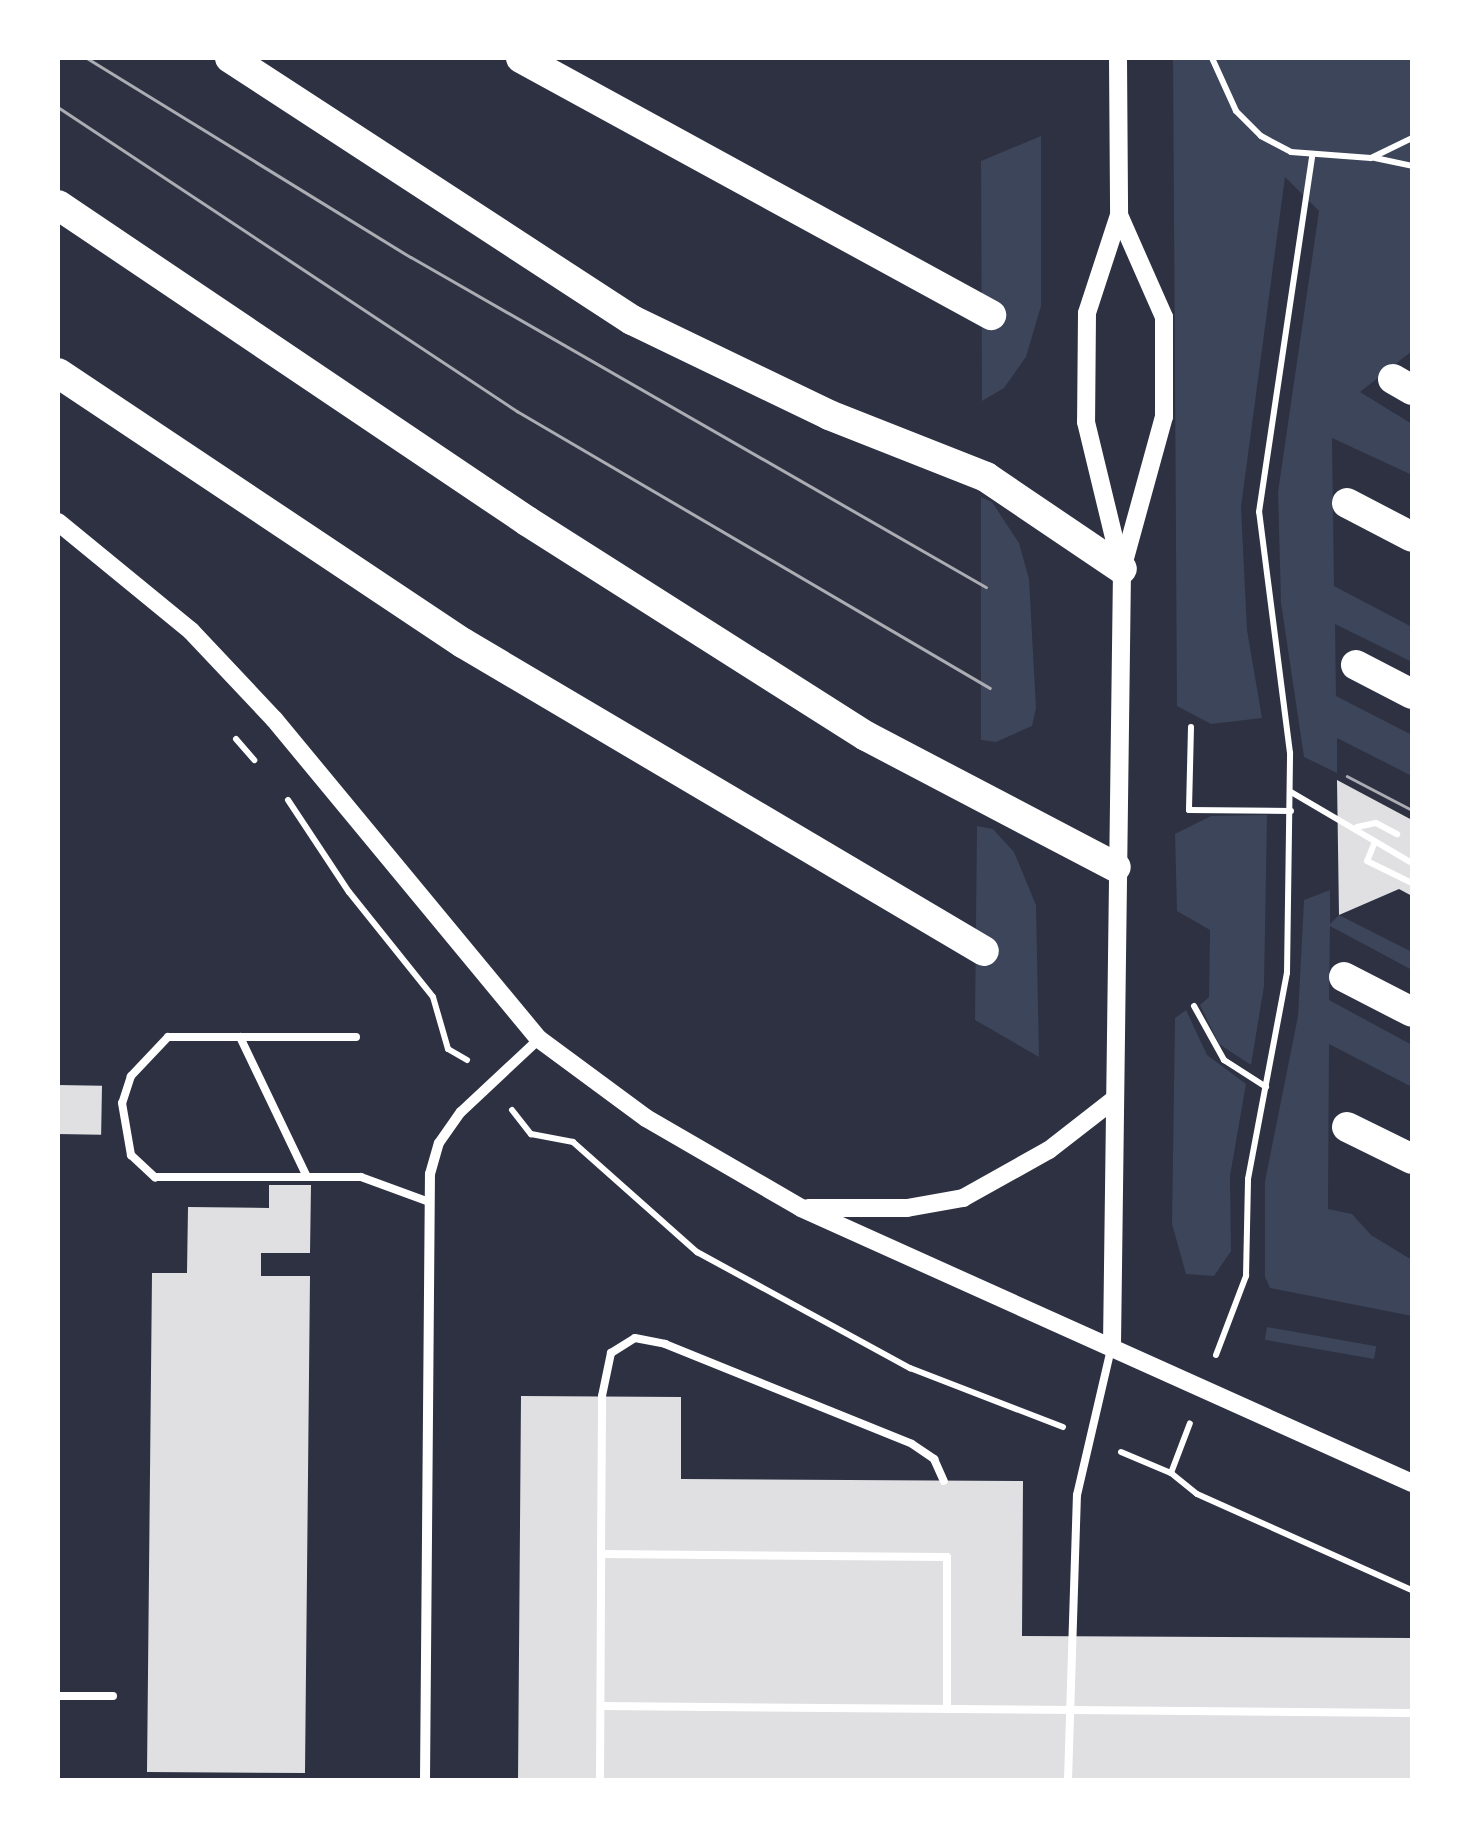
<!DOCTYPE html>
<html>
<head>
<meta charset="utf-8">
<style>
	body { margin:0 }
	#map { position:relative; width:1470px; height:1838px; overflow:hidden; background:#2d3142; font-family:"Source Sans 3",sans-serif }
	div>[style] { position:absolute }
	.green>* { inset:0; background:#3c4559; transform-origin:0 0 }
	.building>* { inset:0; background:#e0e0e3; transform-origin:0 0 }
	.path>* { height:6px; margin:-3px; padding:0 3px; transform-origin:3px; border-radius:3px; background:#fff }
	.service>* { height:8px; margin:-4px; padding:0 4px; transform-origin:4px; border-radius:4px; background:#fff }
	.minor>* { height:10px; margin:-5px; padding:0 5px; transform-origin:5px; border-radius:5px; background:#fff }
	.tertiary>* { height:18px; margin:-9px; padding:0 9px; transform-origin:9px; border-radius:9px; background:#fff }
	.motorway>* { height:30px; margin:-15px; padding:0 15px; transform-origin:15px; border-radius:15px; background:#fff }
	.tram>* { height:2.5px; margin:-1.25px; padding:0 1.25px; transform-origin:1.25px; border-radius:1.25px; background:#abadb3 }
	span { translate:-50% -50%; white-space:nowrap; text-align:center; line-height:1.15; -webkit-text-stroke:10px #fff; paint-order:stroke }
	.frame { position:absolute; inset:0; border:60px solid #fff; pointer-events:none }
</style>
</head>
<body>
<div id="map">
	<div class="green">
		<div style="clip-path:polygon(1173px 58px,1412px 58px,1412px 351px,1360px 392px,1412px 424px,1412px 475px,1332px 438px,1334px 586px,1412px 627px,1412px 662px,1335px 624px,1336px 696px,1412px 735px,1412px 776px,1337px 738px,1337px 773px,1304px 757px,1281px 603px,1278px 492px,1319px 211px,1285px 177px,1241px 507px,1247px 630px,1262px 718px,1211px 724px,1177px 706px)"></div>
		<div style="clip-path:polygon(1041px 136px,1041px 306px,1026px 357px,1004px 388px,982px 401px,981px 161px)"></div>
		<div style="clip-path:polygon(981px 497px,992px 502px,1019px 543px,1029px 579px,1036px 708px,1032px 726px,996px 742px,981px 740px)"></div>
		<div style="clip-path:polygon(1267px 815px,1264px 986px,1251px 1065px,1219px 1044px,1200px 1005px,1209px 997px,1210px 930px,1177px 911px,1175px 834px,1211px 816px)"></div>
		<div style="clip-path:polygon(977px 826px,993px 829px,1014px 852px,1036px 905px,1039px 1057px,975px 1020px)"></div>
		<div style="clip-path:polygon(1330px 890px,1330px 924px,1339px 915px,1412px 952px,1412px 970px,1330px 926px,1329px 1000px,1412px 1045px,1412px 1087px,1329px 1044px,1328px 1209px,1352px 1214px,1371px 1235px,1412px 1260px,1412px 1316px,1270px 1288px,1265px 1277px,1265px 1181px,1298px 1016px,1304px 900px)"></div>
		<div style="clip-path:polygon(1186px 1010px,1207px 1055px,1246px 1084px,1230px 1176px,1231px 1251px,1214px 1276px,1186px 1274px,1172px 1224px,1175px 1018px)"></div>
		<div style="left:1267px;top:1327px;width:111px;height:13px;rotate:10deg"></div>
	</div>
	<div class="building">
		<div style="clip-path:polygon(1337px 780px,1412px 820px,1412px 896px,1399px 889px,1339px 915px)"></div>
		<div style="left:58px;top:1085px;width:44px;height:49px;rotate:1deg"></div>
		<div style="clip-path:polygon(269px 1185px,311px 1185px,310px 1253px,261px 1253px,261px 1276px,310px 1276px,305px 1773px,147px 1772px,152px 1273px,187px 1273px,188px 1207px,269px 1208px)"></div>
		<div style="clip-path:polygon(521px 1396px,681px 1397px,681px 1479px,1023px 1481px,1022px 1636px,1412px 1638px,1412px 1780px,518px 1780px)"></div>
	</div>
	<div class="path">
		<div style="left:1212px;top:58px;width:58px;rotate:65.6deg"></div>
		<div style="left:1236px;top:111px;width:35px;rotate:45deg"></div>
		<div style="left:1261px;top:136px;width:34px;rotate:28deg"></div>
		<div style="left:1291px;top:152px;width:80px;rotate:4.3deg"></div>
		<div style="left:1371px;top:158px;width:46px;rotate:-26deg"></div>
		<div style="left:1375px;top:158px;width:38px;rotate:12deg"></div>
		<div style="left:1191px;top:727px;width:83px;rotate:91.4deg"></div>
		<div style="left:1189px;top:810px;width:102px;rotate:0.6deg"></div>
		<div style="left:236px;top:739px;width:28px;rotate:49deg"></div>
		<div style="left:1291px;top:792px;width:140px;rotate:30.4deg"></div>
		<div style="left:288px;top:800px;width:110px;rotate:56.5deg"></div>
		<div style="left:349px;top:892px;width:134px;rotate:51.3deg"></div>
		<div style="left:433px;top:997px;width:54px;rotate:73.9deg"></div>
		<div style="left:448px;top:1049px;width:22px;rotate:30deg"></div>
		<div style="left:1357px;top:827px;width:19px;rotate:-12deg"></div>
		<div style="left:1376px;top:823px;width:24px;rotate:28deg"></div>
		<div style="left:1374px;top:844px;width:18px;rotate:112deg"></div>
		<div style="left:1367px;top:861px;width:50px;rotate:26.1deg"></div>
		<div style="left:1194px;top:1006px;width:62px;rotate:60.9deg"></div>
		<div style="left:1224px;top:1060px;width:50px;rotate:32.7deg"></div>
		<div style="left:512px;top:1110px;width:31px;rotate:52deg"></div>
		<div style="left:531px;top:1134px;width:43px;rotate:10.8deg"></div>
		<div style="left:573px;top:1142px;width:166px;rotate:41.6deg"></div>
		<div style="left:697px;top:1252px;width:243px;rotate:28.6deg"></div>
		<div style="left:910px;top:1368px;width:164px;rotate:21.1deg"></div>
		<div style="left:1216px;top:1355px;width:85px;rotate:-69.2deg"></div>
		<div style="left:1246px;top:1276px;width:97px;rotate:-88.8deg"></div>
		<div style="left:1248px;top:1179px;width:210px;rotate:-79.3deg"></div>
		<div style="left:1287px;top:973px;width:220px;rotate:-89.2deg"></div>
		<div style="left:1290px;top:753px;width:243px;rotate:-97.3deg"></div>
		<div style="left:1259px;top:512px;width:359px;rotate:-81.5deg"></div>
		<div style="left:1121px;top:1452px;width:54px;rotate:22.8deg"></div>
		<div style="left:1171px;top:1473px;width:33px;rotate:39deg"></div>
		<div style="left:1197px;top:1494px;width:235px;rotate:24.1deg"></div>
		<div style="left:1171px;top:1473px;width:53px;rotate:-69.2deg"></div>
	</div>
	<div class="service">
		<div style="left:240px;top:1037px;width:153px;rotate:64.4deg"></div>
		<div style="left:356px;top:1037px;width:188px;rotate:180deg"></div>
		<div style="left:168px;top:1037px;width:54px;rotate:133.5deg"></div>
		<div style="left:131px;top:1076px;width:28px;rotate:108deg"></div>
		<div style="left:122px;top:1103px;width:53px;rotate:80.2deg"></div>
		<div style="left:131px;top:1155px;width:33px;rotate:43deg"></div>
		<div style="left:155px;top:1177px;width:206px"></div>
		<div style="left:361px;top:1177px;width:72px;rotate:20.2deg"></div>
		<div style="left:601px;top:1554px;width:158px;rotate:-89.6deg"></div>
		<div style="left:602px;top:1396px;width:44px;rotate:-78.2deg"></div>
		<div style="left:611px;top:1353px;width:28px;rotate:-32deg"></div>
		<div style="left:635px;top:1338px;width:31px;rotate:11deg"></div>
		<div style="left:665px;top:1344px;width:266px;rotate:22deg"></div>
		<div style="left:912px;top:1444px;width:27px;rotate:34deg"></div>
		<div style="left:934px;top:1459px;width:24px;rotate:66deg"></div>
		<div style="left:58px;top:1696px;width:55px"></div>
		<div style="left:601px;top:1706px;width:811px;rotate:0.49deg"></div>
		<div style="left:600px;top:1780px;width:226px;rotate:-89.7deg"></div>
		<div style="left:601px;top:1554px;width:346px;rotate:0.5deg"></div>
		<div style="left:947px;top:1557px;width:152px;rotate:90deg"></div>
		<div style="left:1068px;top:1780px;width:285px;rotate:-88.2deg"></div>
		<div style="left:1077px;top:1495px;width:150px;rotate:-76.9deg"></div>
	</div>
	<div class="minor">
		<div style="left:425px;top:1780px;width:606px;rotate:-89.53deg"></div>
		<div style="left:430px;top:1174px;width:32px;rotate:-74deg"></div>
		<div style="left:439px;top:1143px;width:38px;rotate:-55deg"></div>
		<div style="left:461px;top:1112px;width:107px;rotate:-43.1deg"></div>
	</div>
	<div class="tertiary">
		<div style="left:1118px;top:58px;width:157px;rotate:89.6deg"></div>
		<div style="left:1119px;top:215px;width:103px;rotate:108.1deg"></div>
		<div style="left:1087px;top:313px;width:109px;rotate:90.5deg"></div>
		<div style="left:1086px;top:422px;width:145px;rotate:76.4deg"></div>
		<div style="left:58px;top:522px;width:172px;rotate:39.3deg"></div>
		<div style="left:191px;top:631px;width:121px;rotate:46.7deg"></div>
		<div style="left:274px;top:719px;width:415px;rotate:50.4deg"></div>
		<div style="left:539px;top:1039px;width:133px;rotate:36.4deg"></div>
		<div style="left:646px;top:1118px;width:179px;rotate:30.1deg"></div>
		<div style="left:801px;top:1208px;width:670px;rotate:24.23deg"></div>
		<div style="left:808px;top:1208px;width:99px"></div>
		<div style="left:907px;top:1208px;width:57px;rotate:-10.1deg"></div>
		<div style="left:963px;top:1198px;width:98px;rotate:-29.2deg"></div>
		<div style="left:1049px;top:1150px;width:80px;rotate:-37.9deg"></div>
		<div style="left:1112px;top:1345px;width:776px;rotate:-89.26deg"></div>
		<div style="left:1122px;top:569px;width:158px;rotate:-74.6deg"></div>
		<div style="left:1164px;top:417px;width:100px;rotate:-90deg"></div>
		<div style="left:1164px;top:317px;width:111px;rotate:-113.8deg"></div>
	</div>
	<div class="motorway">
		<div style="left:230px;top:58px;width:480px;rotate:33.1deg"></div>
		<div style="left:632px;top:320px;width:219px;rotate:25.7deg"></div>
		<div style="left:829px;top:415px;width:169px;rotate:21.5deg"></div>
		<div style="left:986px;top:477px;width:164px;rotate:34.1deg"></div>
		<div style="left:521px;top:58px;width:536px;rotate:28.67deg"></div>
		<div style="left:58px;top:205px;width:566px;rotate:33.97deg"></div>
		<div style="left:527px;top:521px;width:401px;rotate:32.4deg"></div>
		<div style="left:866px;top:736px;width:282px;rotate:27.7deg"></div>
		<div style="left:58px;top:373px;width:487px;rotate:33.7deg"></div>
		<div style="left:463px;top:643px;width:605px;rotate:30.59deg"></div>
		<div style="left:1393px;top:379px;width:22px;rotate:30deg"></div>
		<div style="left:1347px;top:503px;width:73px;rotate:27.6deg"></div>
		<div style="left:1356px;top:665px;width:63px;rotate:27.4deg"></div>
		<div style="left:1344px;top:977px;width:76px;rotate:27.2deg"></div>
		<div style="left:1347px;top:1127px;width:72px;rotate:26.2deg"></div>
	</div>
	<div class="tram">
		<div style="left:87px;top:58px;width:380px;rotate:31.6deg"></div>
		<div style="left:411px;top:257px;width:663px;rotate:29.85deg"></div>
		<div style="left:58px;top:107px;width:551px;rotate:33.52deg"></div>
		<div style="left:517px;top:411px;width:548px;rotate:30.35deg"></div>
		<div style="left:1347px;top:776px;width:73px;rotate:27.6deg"></div>
	</div>
	<div class="frame"></div>
</div>
</body>
</html>
